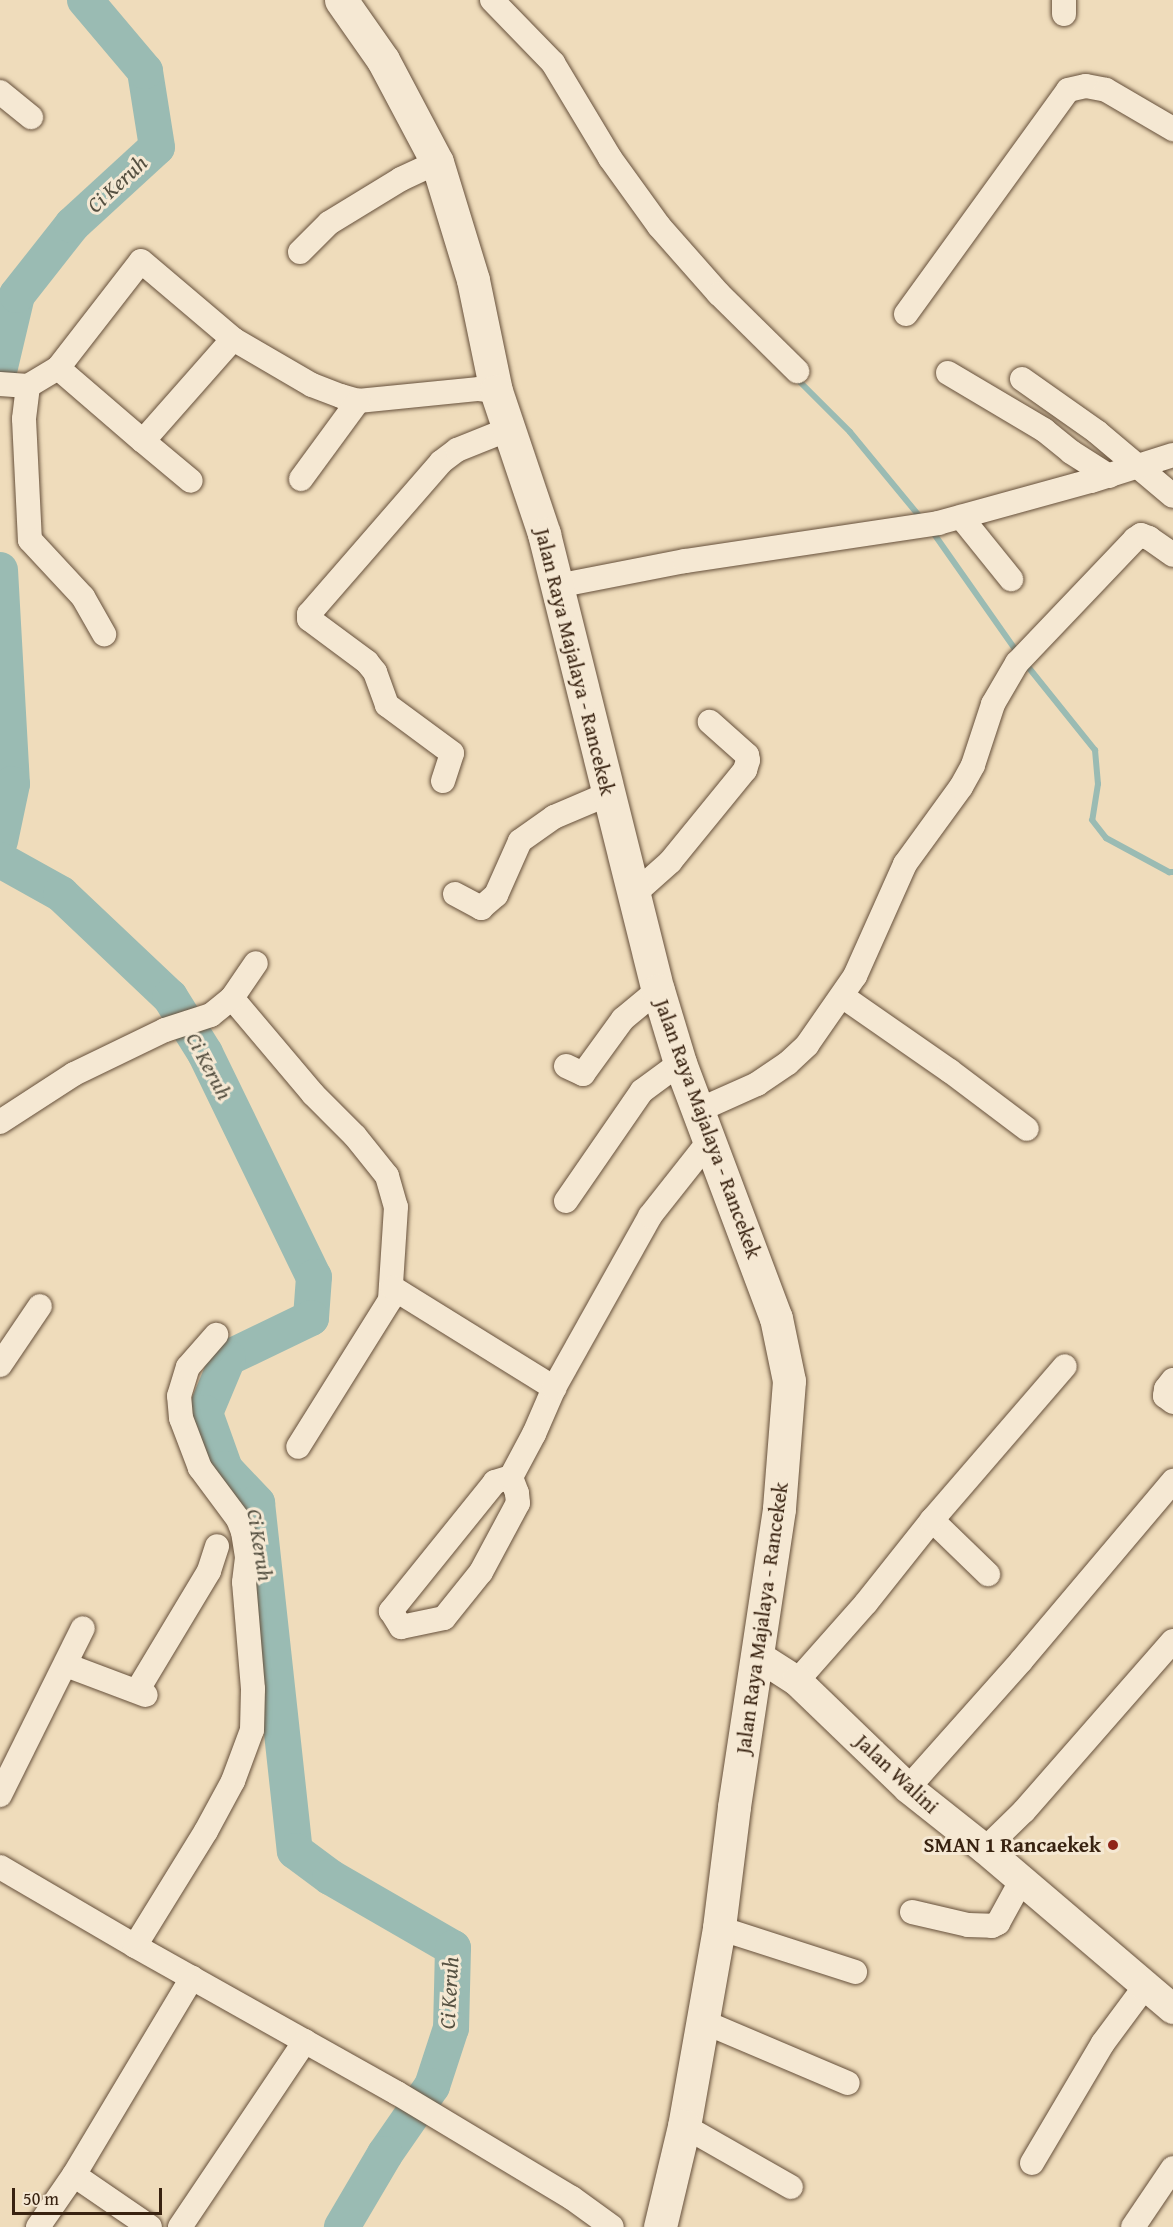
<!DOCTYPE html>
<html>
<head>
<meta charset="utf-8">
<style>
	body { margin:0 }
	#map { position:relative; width:1173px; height:2227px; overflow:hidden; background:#efdcbb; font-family:"Gentium Book Plus",serif }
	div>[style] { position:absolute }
	.stream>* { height:6px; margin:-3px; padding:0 3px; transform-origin:3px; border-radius:3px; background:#9abbb3 }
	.river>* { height:36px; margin:-18px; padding:0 18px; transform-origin:18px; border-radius:18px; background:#9abbb3 }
	.roads { filter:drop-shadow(0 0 2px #66503b) drop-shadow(0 0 2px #66503b) }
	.minor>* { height:24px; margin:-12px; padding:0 12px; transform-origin:12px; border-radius:12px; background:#f5e8d3 }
	.tertiary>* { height:30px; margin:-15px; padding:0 15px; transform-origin:15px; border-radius:15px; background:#f5e8d3 }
	.secondary>* { height:33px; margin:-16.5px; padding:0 16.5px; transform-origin:16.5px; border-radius:16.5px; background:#f5e8d3 }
	.dots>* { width:16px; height:16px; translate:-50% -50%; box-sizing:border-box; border:3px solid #f5e8d3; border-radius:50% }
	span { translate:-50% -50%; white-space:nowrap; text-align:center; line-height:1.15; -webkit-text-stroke:6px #f5e8d3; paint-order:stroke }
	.street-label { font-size:21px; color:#382210 }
	.poi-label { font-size:21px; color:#382210; font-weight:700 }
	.right { translate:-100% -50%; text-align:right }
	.water-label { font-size:22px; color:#555041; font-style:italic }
	.scale { position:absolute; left:12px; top:2188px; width:150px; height:27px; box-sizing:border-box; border:3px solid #382210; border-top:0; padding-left:8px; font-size:18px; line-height:21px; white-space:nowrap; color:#382210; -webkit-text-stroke:4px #f5e8d3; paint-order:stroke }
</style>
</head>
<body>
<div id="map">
	<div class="stream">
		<div style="left:796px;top:378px;width:76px;rotate:45deg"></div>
		<div style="left:850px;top:432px;width:112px;rotate:50.5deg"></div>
		<div style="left:932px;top:531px;width:151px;rotate:54.9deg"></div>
		<div style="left:1025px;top:663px;width:112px;rotate:51.2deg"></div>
		<div style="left:1095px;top:750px;width:34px;rotate:85deg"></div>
		<div style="left:1098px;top:784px;width:36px;rotate:99deg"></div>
		<div style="left:1092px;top:820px;width:23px;rotate:52deg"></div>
		<div style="left:1106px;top:838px;width:72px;rotate:28.4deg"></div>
		<div style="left:1169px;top:872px;width:4px"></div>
	</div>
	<div class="river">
		<div style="left:0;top:367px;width:74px;rotate:-76.7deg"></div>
		<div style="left:17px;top:295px;width:89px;rotate:-51.8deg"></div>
		<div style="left:72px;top:225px;width:115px;rotate:-42.5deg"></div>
		<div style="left:157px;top:147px;width:77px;rotate:-99deg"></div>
		<div style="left:145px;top:71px;width:93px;rotate:-130.2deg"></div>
		<div style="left:0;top:570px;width:214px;rotate:86.8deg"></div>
		<div style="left:12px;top:784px;width:58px;rotate:101.9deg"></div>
		<div style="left:0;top:860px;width:70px;rotate:29.1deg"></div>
		<div style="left:61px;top:894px;width:150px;rotate:43.4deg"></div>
		<div style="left:170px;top:997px;width:66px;rotate:58deg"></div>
		<div style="left:205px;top:1053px;width:249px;rotate:64.1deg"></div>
		<div style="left:314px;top:1277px;width:41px;rotate:94.2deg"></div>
		<div style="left:311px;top:1318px;width:92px;rotate:154.3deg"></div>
		<div style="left:228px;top:1358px;width:60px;rotate:112.7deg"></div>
		<div style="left:205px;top:1413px;width:59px;rotate:70.3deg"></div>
		<div style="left:225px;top:1469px;width:47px;rotate:46.7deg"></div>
		<div style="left:257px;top:1503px;width:350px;rotate:83.8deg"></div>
		<div style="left:295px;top:1851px;width:44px;rotate:36.6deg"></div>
		<div style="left:330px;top:1877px;width:142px;rotate:30deg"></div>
		<div style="left:453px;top:1948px;width:80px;rotate:91.4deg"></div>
		<div style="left:451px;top:2028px;width:61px;rotate:108.1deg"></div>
		<div style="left:432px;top:2086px;width:83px;rotate:124.7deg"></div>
		<div style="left:385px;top:2154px;width:85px;rotate:120.5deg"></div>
	</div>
	<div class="roads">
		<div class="minor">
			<div style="left:492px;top:0;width:88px;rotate:45.9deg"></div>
			<div style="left:553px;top:63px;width:111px;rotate:59deg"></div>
			<div style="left:610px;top:158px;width:84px;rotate:54.2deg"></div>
			<div style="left:659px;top:226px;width:91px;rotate:48.6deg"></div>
			<div style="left:719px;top:294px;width:110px;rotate:44.6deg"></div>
			<div style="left:1064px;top:14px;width:14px;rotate:-90deg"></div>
			<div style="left:0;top:92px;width:40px;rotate:39deg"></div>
			<div style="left:300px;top:252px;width:41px;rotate:-45deg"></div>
			<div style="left:329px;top:223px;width:84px;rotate:-31.4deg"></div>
			<div style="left:401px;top:179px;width:40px;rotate:-25deg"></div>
			<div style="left:906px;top:314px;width:276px;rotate:-54.1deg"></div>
			<div style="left:1068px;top:90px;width:18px;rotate:-13deg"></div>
			<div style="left:1086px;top:86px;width:20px;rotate:11deg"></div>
			<div style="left:1106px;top:90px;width:78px;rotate:30.2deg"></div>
			<div style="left:58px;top:368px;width:112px;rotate:40.7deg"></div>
			<div style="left:143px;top:441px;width:136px;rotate:-48.6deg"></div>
			<div style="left:948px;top:373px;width:112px;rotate:30.7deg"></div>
			<div style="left:1044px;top:430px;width:35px;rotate:39deg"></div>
			<div style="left:1071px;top:452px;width:45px;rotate:32.3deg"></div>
			<div style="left:1022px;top:379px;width:92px;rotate:35.2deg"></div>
			<div style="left:1097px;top:432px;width:99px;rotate:40.1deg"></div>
			<div style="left:0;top:384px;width:28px;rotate:4deg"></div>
			<div style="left:28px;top:386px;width:35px;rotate:-31deg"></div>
			<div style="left:58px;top:368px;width:135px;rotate:-52.2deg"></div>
			<div style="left:141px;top:261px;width:121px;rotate:40.3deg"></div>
			<div style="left:233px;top:339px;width:91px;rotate:30.2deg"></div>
			<div style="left:312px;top:385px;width:31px;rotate:21deg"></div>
			<div style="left:341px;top:396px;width:18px;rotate:16deg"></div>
			<div style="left:358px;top:401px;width:122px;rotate:-5.7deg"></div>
			<div style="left:479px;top:389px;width:17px;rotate:7deg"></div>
			<div style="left:28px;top:386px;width:33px;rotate:97deg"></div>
			<div style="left:24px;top:419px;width:121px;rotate:87.2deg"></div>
			<div style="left:30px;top:540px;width:78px;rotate:47.1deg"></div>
			<div style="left:83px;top:597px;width:43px;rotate:60.4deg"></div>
			<div style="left:143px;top:441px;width:62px;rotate:39.8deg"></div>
			<div style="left:301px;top:479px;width:97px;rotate:-53.8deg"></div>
			<div style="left:961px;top:517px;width:80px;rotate:51.1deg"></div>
			<div style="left:557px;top:586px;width:130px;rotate:-11.1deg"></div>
			<div style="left:685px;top:561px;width:256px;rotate:-8.5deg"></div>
			<div style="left:938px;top:523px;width:159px;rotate:-15.4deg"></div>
			<div style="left:1091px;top:481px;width:86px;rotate:-17.6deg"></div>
			<div style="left:443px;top:781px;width:29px;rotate:-72deg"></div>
			<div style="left:452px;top:753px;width:81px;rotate:-143.6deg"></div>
			<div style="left:387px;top:705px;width:35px;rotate:-110deg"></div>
			<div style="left:375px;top:672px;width:13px;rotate:-129deg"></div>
			<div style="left:367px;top:662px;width:72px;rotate:-143.4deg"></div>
			<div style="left:309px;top:619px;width:5px;rotate:-90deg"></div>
			<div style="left:309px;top:614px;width:201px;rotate:-49deg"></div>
			<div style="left:441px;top:462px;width:20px;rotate:-37deg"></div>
			<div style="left:457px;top:450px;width:56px;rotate:-22deg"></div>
			<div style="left:455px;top:894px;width:30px;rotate:28deg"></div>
			<div style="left:481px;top:908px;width:20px;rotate:-41deg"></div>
			<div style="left:496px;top:895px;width:59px;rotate:-66deg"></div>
			<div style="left:520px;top:841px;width:42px;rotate:-35.2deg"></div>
			<div style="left:554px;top:817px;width:59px;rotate:-23.1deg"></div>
			<div style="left:633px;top:895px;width:50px;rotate:-41.7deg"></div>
			<div style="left:670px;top:862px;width:119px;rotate:-50.8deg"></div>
			<div style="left:745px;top:770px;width:10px;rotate:-73deg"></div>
			<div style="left:748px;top:760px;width:5px;rotate:-101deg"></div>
			<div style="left:747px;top:755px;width:50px;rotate:-138.3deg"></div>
			<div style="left:842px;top:996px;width:131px;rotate:34.8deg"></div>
			<div style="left:950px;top:1071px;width:96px;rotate:37deg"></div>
			<div style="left:232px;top:998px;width:126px;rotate:49.8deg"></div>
			<div style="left:313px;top:1094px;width:59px;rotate:45deg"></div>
			<div style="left:355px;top:1136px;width:51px;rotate:51.3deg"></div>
			<div style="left:387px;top:1176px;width:32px;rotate:74deg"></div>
			<div style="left:396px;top:1207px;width:93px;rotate:93.7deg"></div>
			<div style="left:390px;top:1300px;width:173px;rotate:122deg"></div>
			<div style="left:566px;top:1066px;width:19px;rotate:25deg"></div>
			<div style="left:583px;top:1074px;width:68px;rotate:-54deg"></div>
			<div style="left:623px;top:1019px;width:45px;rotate:-39.6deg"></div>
			<div style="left:699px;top:1110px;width:64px;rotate:-24.1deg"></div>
			<div style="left:757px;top:1084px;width:37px;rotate:-34deg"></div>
			<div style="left:788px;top:1063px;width:26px;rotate:-43deg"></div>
			<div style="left:807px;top:1045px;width:84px;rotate:-55.2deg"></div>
			<div style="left:855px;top:976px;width:123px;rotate:-65.9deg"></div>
			<div style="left:905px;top:864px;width:95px;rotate:-54deg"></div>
			<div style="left:961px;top:787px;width:25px;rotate:-61deg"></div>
			<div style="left:973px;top:765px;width:64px;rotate:-71.8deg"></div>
			<div style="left:993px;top:704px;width:48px;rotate:-59.7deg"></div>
			<div style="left:1017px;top:663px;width:171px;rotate:-46.4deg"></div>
			<div style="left:1135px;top:539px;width:7px;rotate:-34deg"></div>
			<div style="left:1141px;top:535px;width:9px;rotate:21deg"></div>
			<div style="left:1149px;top:538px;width:29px;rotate:35deg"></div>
			<div style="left:0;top:1122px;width:88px;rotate:-33deg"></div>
			<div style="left:74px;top:1074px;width:101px;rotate:-25.8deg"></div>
			<div style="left:165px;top:1030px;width:48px;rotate:-18.1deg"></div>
			<div style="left:211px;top:1015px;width:27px;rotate:-39deg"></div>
			<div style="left:232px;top:998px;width:42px;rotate:-55.6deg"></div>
			<div style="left:566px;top:1201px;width:134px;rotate:-55.4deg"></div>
			<div style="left:642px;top:1091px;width:47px;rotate:-36.4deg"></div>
			<div style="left:393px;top:1288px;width:190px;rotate:31.8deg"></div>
			<div style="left:0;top:1365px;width:71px;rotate:-55.9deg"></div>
			<div style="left:1173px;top:1380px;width:11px;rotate:128deg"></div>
			<div style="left:1166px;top:1389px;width:7px;rotate:98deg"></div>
			<div style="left:1165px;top:1396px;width:10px;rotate:37deg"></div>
			<div style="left:511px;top:1477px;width:17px;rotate:163deg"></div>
			<div style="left:495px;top:1482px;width:166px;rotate:128.9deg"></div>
			<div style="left:391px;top:1611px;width:19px;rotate:58deg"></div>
			<div style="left:401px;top:1627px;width:44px;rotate:-11.8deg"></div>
			<div style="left:444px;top:1618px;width:59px;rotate:-51.2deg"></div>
			<div style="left:481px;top:1572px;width:78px;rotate:-61.8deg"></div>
			<div style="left:518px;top:1503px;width:10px;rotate:-96deg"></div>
			<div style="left:517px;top:1493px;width:17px;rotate:-111deg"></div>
			<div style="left:511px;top:1477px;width:49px;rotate:-61.9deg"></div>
			<div style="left:534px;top:1434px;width:50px;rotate:-66.5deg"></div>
			<div style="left:554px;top:1388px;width:197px;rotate:-60.8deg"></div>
			<div style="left:650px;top:1216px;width:97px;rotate:-51.7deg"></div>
			<div style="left:932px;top:1520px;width:78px;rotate:44deg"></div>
			<div style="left:66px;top:1665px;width:85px;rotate:20.6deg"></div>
			<div style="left:797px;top:1681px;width:104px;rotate:-48.5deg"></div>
			<div style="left:866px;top:1603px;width:106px;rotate:-51.5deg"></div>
			<div style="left:932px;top:1520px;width:203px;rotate:-49.2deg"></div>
			<div style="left:137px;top:1691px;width:140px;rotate:-59deg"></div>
			<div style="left:209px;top:1571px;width:26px;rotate:-72deg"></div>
			<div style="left:908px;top:1788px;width:170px;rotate:-48.3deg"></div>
			<div style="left:1021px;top:1661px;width:236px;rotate:-49.8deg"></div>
			<div style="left:0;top:1795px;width:186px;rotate:-63.6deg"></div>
			<div style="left:985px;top:1849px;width:54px;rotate:-44.3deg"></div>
			<div style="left:1024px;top:1811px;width:226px;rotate:-48.8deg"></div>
			<div style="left:0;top:1867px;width:156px;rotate:30.3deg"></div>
			<div style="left:135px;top:1946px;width:300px;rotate:29.3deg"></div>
			<div style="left:397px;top:2093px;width:204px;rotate:31deg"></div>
			<div style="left:572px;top:2198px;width:49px;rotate:35.9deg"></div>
			<div style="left:912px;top:1912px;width:57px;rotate:13.1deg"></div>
			<div style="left:968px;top:1925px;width:24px;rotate:2deg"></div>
			<div style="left:992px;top:1926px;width:7px;rotate:-27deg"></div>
			<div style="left:998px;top:1923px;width:48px;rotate:-61.3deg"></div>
			<div style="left:719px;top:1928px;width:143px;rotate:17.9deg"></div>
			<div style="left:135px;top:1946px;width:135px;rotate:-58.3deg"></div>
			<div style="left:206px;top:1831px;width:57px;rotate:-61.6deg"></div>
			<div style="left:233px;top:1781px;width:54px;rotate:-69.6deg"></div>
			<div style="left:252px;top:1730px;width:41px;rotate:-88.6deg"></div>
			<div style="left:253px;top:1689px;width:107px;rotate:-94.8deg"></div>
			<div style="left:244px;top:1582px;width:25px;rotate:-83deg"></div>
			<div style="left:247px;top:1557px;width:25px;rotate:-99deg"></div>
			<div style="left:243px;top:1532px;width:14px;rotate:-111deg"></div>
			<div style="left:238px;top:1519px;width:64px;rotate:-126.7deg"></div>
			<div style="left:200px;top:1468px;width:53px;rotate:-110.8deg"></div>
			<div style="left:181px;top:1418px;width:22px;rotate:-95deg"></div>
			<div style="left:179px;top:1396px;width:30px;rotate:-73deg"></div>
			<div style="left:188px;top:1367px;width:43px;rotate:-48.8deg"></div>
			<div style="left:704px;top:2022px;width:156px;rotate:23deg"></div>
			<div style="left:684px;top:2126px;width:123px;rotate:29.7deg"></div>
			<div style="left:1032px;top:2163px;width:139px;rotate:-59.4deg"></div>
			<div style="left:1103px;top:2043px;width:72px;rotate:-53.4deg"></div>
			<div style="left:74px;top:2175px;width:92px;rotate:34.4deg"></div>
			<div style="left:38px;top:2227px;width:63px;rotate:-55.3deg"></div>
			<div style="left:74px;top:2175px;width:230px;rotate:-59.1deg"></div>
			<div style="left:180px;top:2227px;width:224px;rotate:-56.1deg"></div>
			<div style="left:1133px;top:2227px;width:71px;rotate:-55.9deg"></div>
		</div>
		<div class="tertiary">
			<div style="left:758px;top:1656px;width:46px;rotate:32.7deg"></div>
			<div style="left:797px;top:1681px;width:154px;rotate:43.9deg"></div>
			<div style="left:908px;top:1788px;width:98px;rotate:38.4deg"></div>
			<div style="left:985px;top:1849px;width:247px;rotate:40.4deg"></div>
		</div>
		<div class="secondary">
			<div style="left:341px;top:0;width:73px;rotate:55deg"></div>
			<div style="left:383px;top:60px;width:115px;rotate:62.1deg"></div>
			<div style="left:437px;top:162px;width:123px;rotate:73deg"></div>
			<div style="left:473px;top:280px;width:113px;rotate:78.3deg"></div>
			<div style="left:496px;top:391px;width:151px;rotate:71.4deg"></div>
			<div style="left:544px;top:534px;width:470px;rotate:76deg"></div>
			<div style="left:658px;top:990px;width:76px;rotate:73.2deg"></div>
			<div style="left:680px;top:1063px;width:272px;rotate:69.4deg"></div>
			<div style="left:776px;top:1318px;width:64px;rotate:78.3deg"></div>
			<div style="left:789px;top:1381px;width:128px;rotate:94.5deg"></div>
			<div style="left:779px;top:1509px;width:301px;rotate:98.6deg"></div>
			<div style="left:734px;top:1807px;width:122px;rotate:97.1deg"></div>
			<div style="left:719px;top:1928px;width:201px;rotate:100deg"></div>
			<div style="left:684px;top:2126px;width:104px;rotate:103.4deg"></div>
		</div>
	</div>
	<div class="dots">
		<div style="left:1113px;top:1845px;background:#8f2418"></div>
	</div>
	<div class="street-label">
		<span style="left:575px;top:662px;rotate:76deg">Jalan Raya Majalaya - Rancekek</span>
		<span style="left:708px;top:1129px;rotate:70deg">Jalan Raya Majalaya - Rancekek</span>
		<span style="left:762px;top:1618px;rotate:-82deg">Jalan Raya Majalaya - Rancekek</span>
		<span style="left:897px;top:1774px;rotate:43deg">Jalan Walini</span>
	</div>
	<div class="poi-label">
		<span class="right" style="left:1101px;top:1845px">SMAN 1 Rancaekek</span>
	</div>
	<div class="water-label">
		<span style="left:117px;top:184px;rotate:-43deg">Ci Keruh</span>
		<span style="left:209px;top:1066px;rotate:62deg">Ci Keruh</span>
		<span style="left:260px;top:1545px;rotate:81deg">Ci Keruh</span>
		<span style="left:449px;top:1993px;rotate:-87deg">Ci Keruh</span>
	</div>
	<div class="scale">50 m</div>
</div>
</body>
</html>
